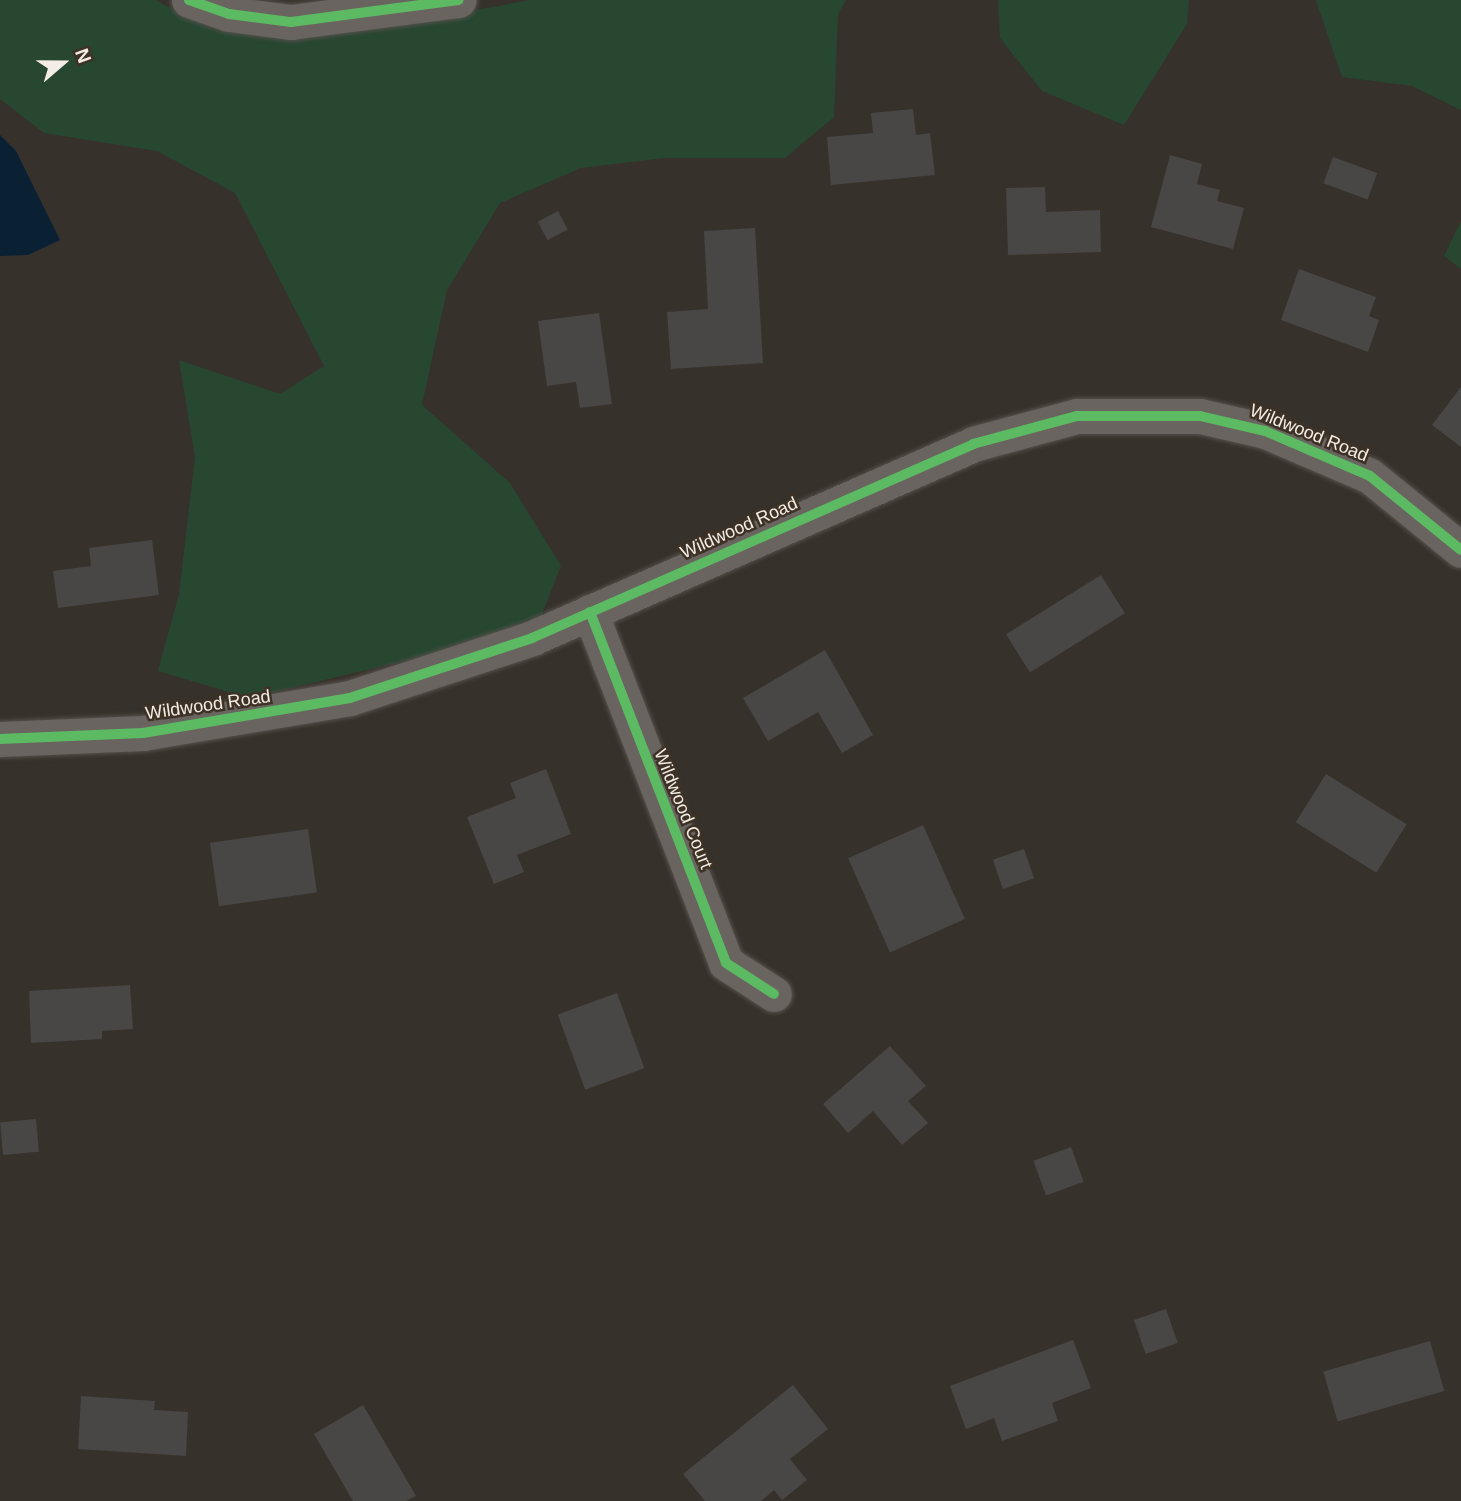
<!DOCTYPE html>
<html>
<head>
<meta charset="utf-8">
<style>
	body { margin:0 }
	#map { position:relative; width:1461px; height:1501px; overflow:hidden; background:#37312b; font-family:Arial,sans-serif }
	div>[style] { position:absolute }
	.green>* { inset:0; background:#274731 }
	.water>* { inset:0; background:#0a2133 }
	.building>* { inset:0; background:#494646; transform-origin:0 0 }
	.roads { filter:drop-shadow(0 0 2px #55504b) drop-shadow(0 0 2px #55504b) }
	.minor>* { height:35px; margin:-17.5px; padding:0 17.5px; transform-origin:17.5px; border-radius:17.5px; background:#69645f }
	.cycleway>* { height:10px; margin:-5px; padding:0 5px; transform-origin:5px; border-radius:5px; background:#5cba63 }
	span { translate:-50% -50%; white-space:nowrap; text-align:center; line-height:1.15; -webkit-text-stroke:5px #3d3225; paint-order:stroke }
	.street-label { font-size:18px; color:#f4ede5 }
	.north { position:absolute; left:28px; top:28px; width:70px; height:70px; -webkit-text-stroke:5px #3d3225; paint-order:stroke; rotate:70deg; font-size:19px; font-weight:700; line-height:28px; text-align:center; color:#f4ede5 }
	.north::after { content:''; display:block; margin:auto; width:24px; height:32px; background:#f4ede5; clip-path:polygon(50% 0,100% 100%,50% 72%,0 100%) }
</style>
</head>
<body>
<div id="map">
	<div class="green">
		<div style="clip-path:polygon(0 0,155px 0,184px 15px,290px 36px,374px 29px,530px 0,846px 0,838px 14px,834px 117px,785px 158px,664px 158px,581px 168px,500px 203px,447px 290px,422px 405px,510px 483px,561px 566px,540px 619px,468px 646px,249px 698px,158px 671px,179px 594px,195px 457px,179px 360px,280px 394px,324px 366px,235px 193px,157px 151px,44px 133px,0 99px)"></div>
		<div style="clip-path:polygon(998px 0,1189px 0,1187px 24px,1124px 125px,1042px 91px,1000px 38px)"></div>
		<div style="clip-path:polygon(1316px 0,1461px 0,1461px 110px,1412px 86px,1342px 77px)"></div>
		<div style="clip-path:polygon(1461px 221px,1461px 269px,1444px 256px)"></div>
	</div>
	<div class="water">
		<div style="clip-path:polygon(0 135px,16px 151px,60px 240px,28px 255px,0 256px)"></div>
	</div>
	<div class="building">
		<div style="clip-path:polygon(913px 109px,916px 135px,930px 133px,935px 175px,831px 185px,827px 137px,873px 133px,871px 113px)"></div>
		<div style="clip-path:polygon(1170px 155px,1202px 164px,1197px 184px,1220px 190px,1217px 201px,1244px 208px,1233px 249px,1151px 227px)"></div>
		<div style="left:1333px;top:157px;width:47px;height:28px;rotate:20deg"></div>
		<div style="clip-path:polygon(1045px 187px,1046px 212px,1100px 210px,1101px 252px,1008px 255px,1006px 188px)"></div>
		<div style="left:558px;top:211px;width:21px;height:23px;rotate:62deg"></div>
		<div style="clip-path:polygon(755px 228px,763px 363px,671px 369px,667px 312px,708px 309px,704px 231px)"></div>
		<div style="clip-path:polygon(1299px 269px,1376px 297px,1369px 316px,1379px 320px,1368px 352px,1281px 320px)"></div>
		<div style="clip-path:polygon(599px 313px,612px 404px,580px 408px,576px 382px,547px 386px,538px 321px)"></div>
		<div style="clip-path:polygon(1461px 387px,1461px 447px,1432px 425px)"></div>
		<div style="clip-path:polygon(152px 540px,159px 595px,58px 608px,53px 571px,91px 566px,89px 548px)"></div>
		<div style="left:1101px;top:575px;width:45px;height:112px;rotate:58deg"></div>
		<div style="clip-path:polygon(825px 650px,873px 735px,842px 753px,818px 712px,768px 741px,743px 698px)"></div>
		<div style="clip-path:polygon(546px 769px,571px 834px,517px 855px,524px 872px,494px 884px,467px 817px,516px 798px,510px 783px)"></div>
		<div style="left:1326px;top:774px;width:95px;height:57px;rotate:32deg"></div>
		<div style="left:923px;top:825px;width:103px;height:82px;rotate:66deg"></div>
		<div style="left:308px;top:829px;width:64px;height:99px;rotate:82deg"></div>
		<div style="left:1024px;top:849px;width:31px;height:33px;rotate:71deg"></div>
		<div style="clip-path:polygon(130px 985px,133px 1029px,102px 1031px,102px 1039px,31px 1043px,29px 991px)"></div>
		<div style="left:617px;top:993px;width:80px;height:63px;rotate:70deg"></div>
		<div style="clip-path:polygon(890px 1046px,926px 1086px,908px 1101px,928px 1123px,902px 1145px,873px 1111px,848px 1133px,823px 1104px)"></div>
		<div style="left:36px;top:1119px;width:33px;height:36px;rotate:85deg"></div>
		<div style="left:1071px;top:1147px;width:37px;height:40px;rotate:70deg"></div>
		<div style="left:1166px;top:1309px;width:36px;height:34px;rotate:71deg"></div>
		<div style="clip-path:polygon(1073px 1340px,1091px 1388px,1052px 1403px,1058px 1421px,1002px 1441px,994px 1418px,966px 1429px,950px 1386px)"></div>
		<div style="left:1430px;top:1341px;width:52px;height:111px;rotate:74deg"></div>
		<div style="clip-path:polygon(793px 1385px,828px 1429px,790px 1459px,807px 1480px,782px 1500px,774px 1490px,761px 1501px,705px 1501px,683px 1474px)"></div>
		<div style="clip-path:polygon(81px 1396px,155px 1401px,154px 1410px,188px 1412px,186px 1456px,78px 1449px)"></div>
		<div style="clip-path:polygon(363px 1405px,416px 1496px,406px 1501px,353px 1501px,314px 1434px)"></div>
	</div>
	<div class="roads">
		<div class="minor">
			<div style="left:189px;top:0;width:42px;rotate:19.3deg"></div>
			<div style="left:229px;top:14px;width:63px;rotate:7.4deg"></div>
			<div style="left:291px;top:22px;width:169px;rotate:-7.5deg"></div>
			<div style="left:590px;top:612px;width:376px;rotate:68.8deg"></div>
			<div style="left:726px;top:963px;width:57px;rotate:32.9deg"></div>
			<div style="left:0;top:739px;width:143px;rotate:-2.4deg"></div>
			<div style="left:143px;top:733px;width:210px;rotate:-9.6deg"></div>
			<div style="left:350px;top:698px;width:192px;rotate:-18.2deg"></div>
			<div style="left:532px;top:638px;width:482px;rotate:-23.7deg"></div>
			<div style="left:973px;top:444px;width:108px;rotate:-15.1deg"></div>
			<div style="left:1077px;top:416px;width:123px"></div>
			<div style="left:1200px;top:416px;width:67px;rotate:13deg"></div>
			<div style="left:1265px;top:431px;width:114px;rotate:23.2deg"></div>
			<div style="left:1370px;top:476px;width:117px;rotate:39.1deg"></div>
		</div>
	</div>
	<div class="cycleway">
		<div style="left:189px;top:0;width:42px;rotate:19.3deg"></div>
		<div style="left:229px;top:14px;width:63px;rotate:7.4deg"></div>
		<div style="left:291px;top:22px;width:169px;rotate:-7.5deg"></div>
		<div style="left:590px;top:612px;width:376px;rotate:68.8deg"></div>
		<div style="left:726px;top:963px;width:57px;rotate:32.9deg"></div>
		<div style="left:0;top:739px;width:143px;rotate:-2.4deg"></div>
		<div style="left:143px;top:733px;width:210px;rotate:-9.6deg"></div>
		<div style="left:350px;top:698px;width:192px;rotate:-18.2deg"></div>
		<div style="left:532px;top:638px;width:482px;rotate:-23.7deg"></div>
		<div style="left:973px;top:444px;width:108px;rotate:-15.1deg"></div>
		<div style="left:1077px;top:416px;width:123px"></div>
		<div style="left:1200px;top:416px;width:67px;rotate:13deg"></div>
		<div style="left:1265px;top:431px;width:114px;rotate:23.2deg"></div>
		<div style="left:1370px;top:476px;width:117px;rotate:39.1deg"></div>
	</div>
	<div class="street-label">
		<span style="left:1309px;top:433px;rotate:22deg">Wildwood Road</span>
		<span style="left:739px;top:528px;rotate:-24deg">Wildwood Road</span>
		<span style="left:208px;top:705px;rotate:-8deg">Wildwood Road</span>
		<span style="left:683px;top:809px;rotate:68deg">Wildwood Court</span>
	</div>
	<div class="north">N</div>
</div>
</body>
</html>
